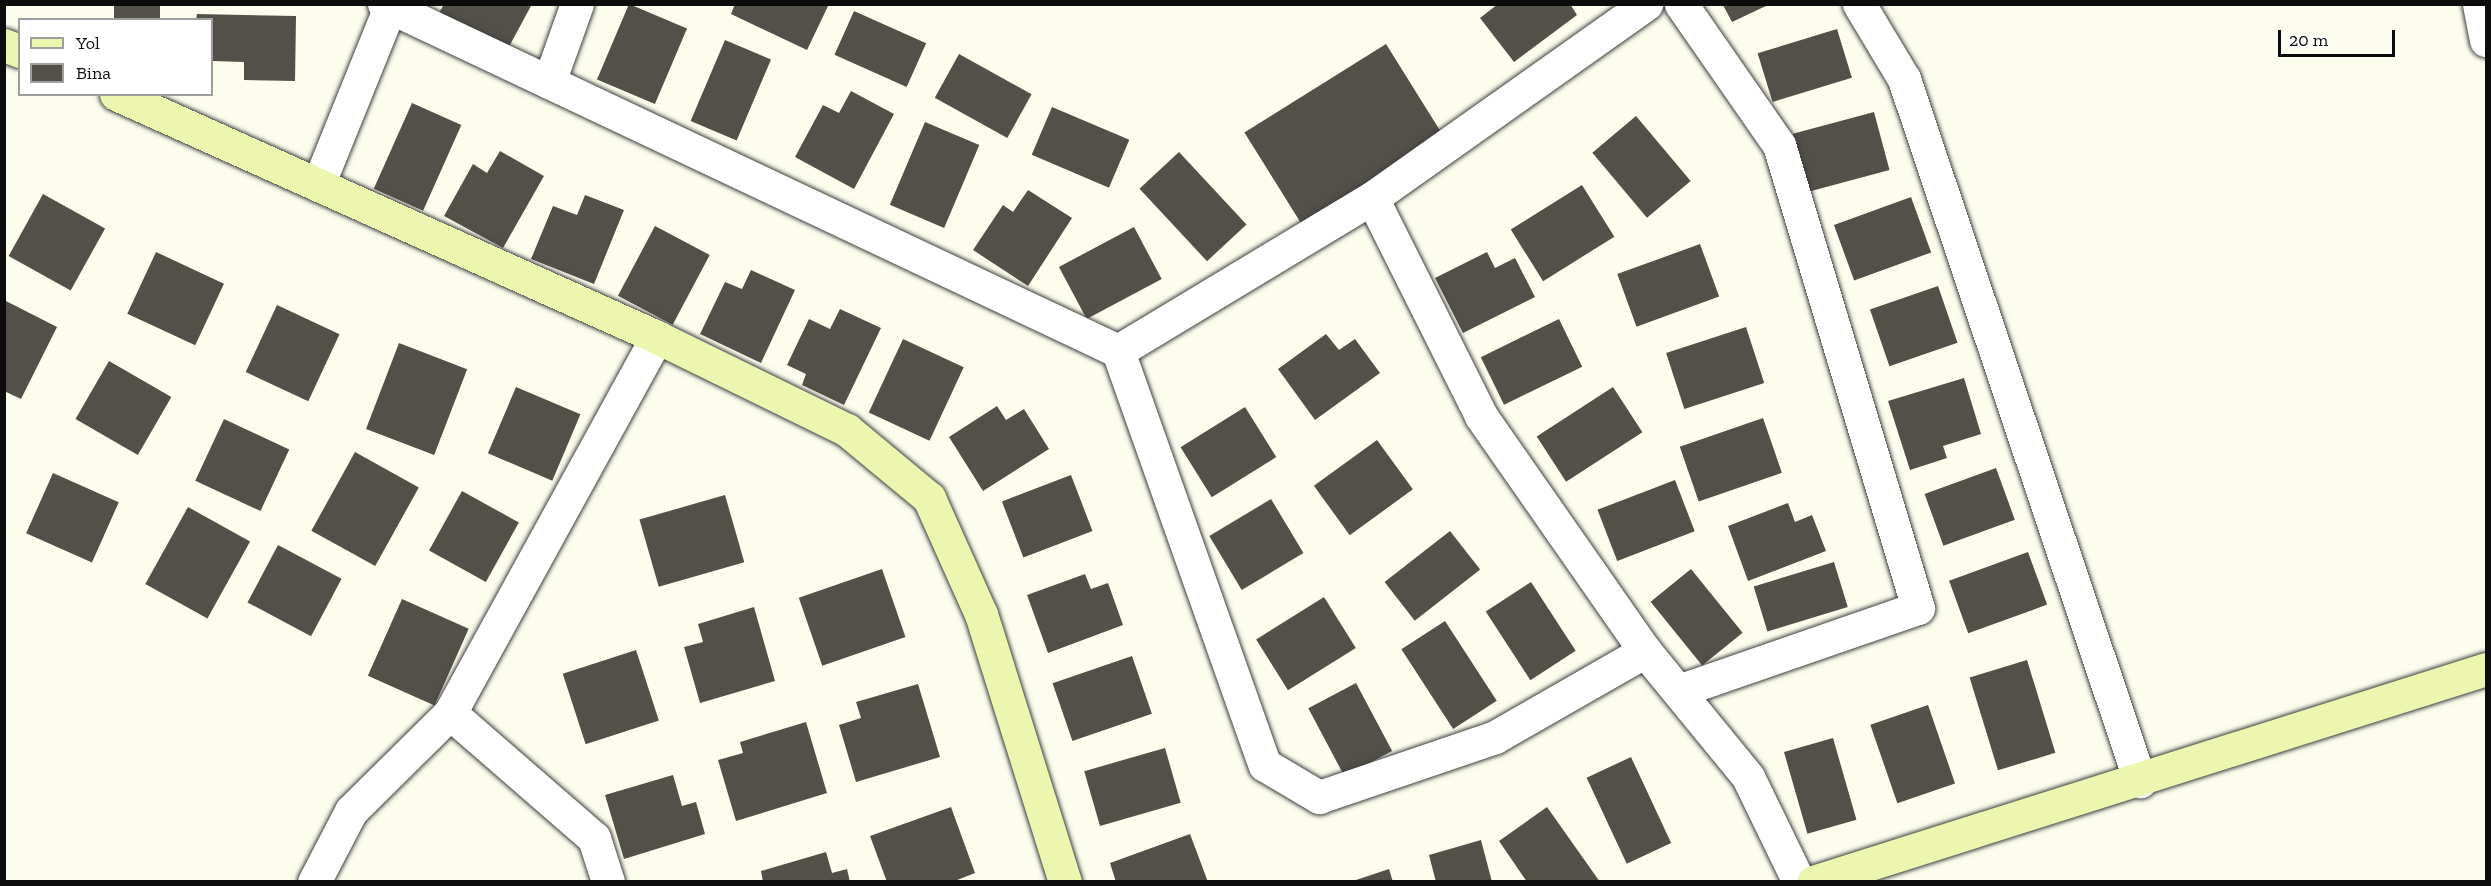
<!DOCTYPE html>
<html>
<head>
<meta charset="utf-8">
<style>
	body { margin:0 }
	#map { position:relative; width:2491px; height:886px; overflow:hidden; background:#fcfded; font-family:"Zilla Slab",serif }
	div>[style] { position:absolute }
	.building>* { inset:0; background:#535049; transform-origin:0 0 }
	.roads { filter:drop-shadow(0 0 2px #3f3f3f) drop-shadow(0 0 2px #3f3f3f) }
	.street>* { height:33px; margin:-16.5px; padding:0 16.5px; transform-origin:16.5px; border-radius:16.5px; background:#fff }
	.secondary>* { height:33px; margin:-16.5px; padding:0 16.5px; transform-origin:16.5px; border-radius:16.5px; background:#ecf6ae }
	span { translate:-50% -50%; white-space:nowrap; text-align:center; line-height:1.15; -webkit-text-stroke:6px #fff; paint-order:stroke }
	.frame { position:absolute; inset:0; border:6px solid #0c0c0c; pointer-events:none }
	.legend { position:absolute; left:18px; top:18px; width:195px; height:78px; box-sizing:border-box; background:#fff; border:2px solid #9e9e9e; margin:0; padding:8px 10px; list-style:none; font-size:18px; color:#0c0c0c }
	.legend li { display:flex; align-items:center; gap:12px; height:30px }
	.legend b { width:30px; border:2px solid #9e9e9e }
	.scale { position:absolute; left:2278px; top:30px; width:117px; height:27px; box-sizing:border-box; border:3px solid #0c0c0c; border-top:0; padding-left:8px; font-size:18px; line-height:21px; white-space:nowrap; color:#0c0c0c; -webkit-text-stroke:4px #fff; paint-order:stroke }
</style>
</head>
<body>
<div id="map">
	<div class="building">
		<div style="left:114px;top:4px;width:46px;height:16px"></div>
		<div style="clip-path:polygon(444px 4px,532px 4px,505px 54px,437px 17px)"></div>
		<div style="left:629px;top:4px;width:63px;height:82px;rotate:23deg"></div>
		<div style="clip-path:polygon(735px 4px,829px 4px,807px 50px,731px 14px)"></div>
		<div style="clip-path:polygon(1498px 4px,1570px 4px,1577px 15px,1514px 62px,1480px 18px)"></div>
		<div style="clip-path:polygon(1723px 5px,1768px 5px,1732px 22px)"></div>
		<div style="left:854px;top:11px;width:79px;height:48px;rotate:24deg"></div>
		<div style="clip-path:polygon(197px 14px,296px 16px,295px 81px,244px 80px,244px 62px,212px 61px,212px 20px,196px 20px)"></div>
		<div style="left:1837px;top:29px;width:51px;height:83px;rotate:73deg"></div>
		<div style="left:725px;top:40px;width:50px;height:88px;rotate:23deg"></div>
		<div style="left:1386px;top:44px;width:109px;height:167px;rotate:58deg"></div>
		<div style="left:959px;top:54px;width:83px;height:50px;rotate:29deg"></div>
		<div style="clip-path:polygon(851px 91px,894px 114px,854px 189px,795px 157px,823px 105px,839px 113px)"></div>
		<div style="left:412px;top:103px;width:54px;height:94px;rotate:24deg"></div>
		<div style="left:1052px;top:107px;width:84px;height:52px;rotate:23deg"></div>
		<div style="left:1874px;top:112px;width:60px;height:84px;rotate:75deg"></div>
		<div style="left:1636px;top:116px;width:85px;height:57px;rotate:50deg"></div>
		<div style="left:925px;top:122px;width:59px;height:90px;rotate:23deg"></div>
		<div style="clip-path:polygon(500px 151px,544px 176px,503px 248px,444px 216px,473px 164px,487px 173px)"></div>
		<div style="left:1179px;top:152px;width:99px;height:54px;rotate:47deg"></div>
		<div style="left:1582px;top:185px;width:61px;height:84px;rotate:58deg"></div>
		<div style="clip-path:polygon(1028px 190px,1072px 218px,1028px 286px,973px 250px,1003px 205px,1013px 212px)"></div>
		<div style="left:43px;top:194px;width:71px;height:71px;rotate:29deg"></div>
		<div style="clip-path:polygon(585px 195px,624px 210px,594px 284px,531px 259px,553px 206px,577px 215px)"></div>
		<div style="left:1911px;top:197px;width:59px;height:82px;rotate:70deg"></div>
		<div style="left:655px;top:226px;width:62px;height:79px;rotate:28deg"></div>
		<div style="left:1134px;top:227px;width:59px;height:85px;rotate:62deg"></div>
		<div style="left:1700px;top:244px;width:56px;height:88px;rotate:70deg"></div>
		<div style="left:156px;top:252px;width:75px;height:68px;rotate:25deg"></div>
		<div style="clip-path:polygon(1487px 252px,1495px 268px,1515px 258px,1535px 297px,1463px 333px,1435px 278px)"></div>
		<div style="clip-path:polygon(751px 270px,795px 290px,761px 363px,700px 334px,725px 282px,742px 289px)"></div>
		<div style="left:1938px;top:286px;width:60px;height:72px;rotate:71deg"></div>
		<div style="clip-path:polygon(4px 300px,57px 327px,21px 399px,4px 391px)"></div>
		<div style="left:277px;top:305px;width:69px;height:74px;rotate:25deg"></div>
		<div style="clip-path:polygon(840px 309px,881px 328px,844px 405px,802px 385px,806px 374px,787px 365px,809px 319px,830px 329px)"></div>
		<div style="left:1559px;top:319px;width:53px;height:87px;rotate:64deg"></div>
		<div style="left:1746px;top:327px;width:59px;height:84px;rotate:72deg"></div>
		<div style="clip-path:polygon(1326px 334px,1339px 350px,1355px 339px,1380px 373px,1315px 420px,1278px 369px)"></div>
		<div style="left:903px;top:339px;width:67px;height:81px;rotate:25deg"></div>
		<div style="left:399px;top:343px;width:73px;height:92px;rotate:21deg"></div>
		<div style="left:109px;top:361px;width:72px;height:67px;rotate:30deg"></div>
		<div style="clip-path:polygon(1964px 378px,1981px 434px,1943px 446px,1947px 458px,1910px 470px,1888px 401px)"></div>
		<div style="left:516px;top:387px;width:70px;height:72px;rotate:23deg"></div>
		<div style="left:1613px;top:387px;width:54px;height:91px;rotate:57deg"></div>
		<div style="clip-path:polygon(997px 406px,1006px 420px,1024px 409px,1049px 449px,983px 491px,949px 437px)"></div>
		<div style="left:1245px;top:407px;width:59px;height:76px;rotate:58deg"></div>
		<div style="left:1763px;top:418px;width:58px;height:88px;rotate:71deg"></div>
		<div style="left:224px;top:419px;width:72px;height:68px;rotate:25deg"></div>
		<div style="left:1377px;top:440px;width:61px;height:78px;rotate:54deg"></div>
		<div style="left:355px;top:452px;width:73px;height:90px;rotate:29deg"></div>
		<div style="left:1996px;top:468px;width:55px;height:76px;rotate:70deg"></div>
		<div style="left:53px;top:473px;width:72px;height:66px;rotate:24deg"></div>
		<div style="left:1071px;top:475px;width:60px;height:74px;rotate:69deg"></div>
		<div style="left:1675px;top:480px;width:55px;height:83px;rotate:69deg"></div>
		<div style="left:462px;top:491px;width:65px;height:68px;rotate:29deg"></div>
		<div style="left:725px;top:495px;width:70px;height:89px;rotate:74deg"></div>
		<div style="left:1271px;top:499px;width:63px;height:72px;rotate:59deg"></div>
		<div style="clip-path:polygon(1788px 503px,1795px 522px,1812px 515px,1826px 551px,1748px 581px,1728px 526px)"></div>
		<div style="left:188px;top:507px;width:71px;height:88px;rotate:29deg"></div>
		<div style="left:1450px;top:531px;width:49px;height:83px;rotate:52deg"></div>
		<div style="left:278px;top:545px;width:72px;height:65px;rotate:28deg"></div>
		<div style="left:2028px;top:552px;width:56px;height:84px;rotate:70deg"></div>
		<div style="left:1834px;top:562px;width:47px;height:84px;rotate:73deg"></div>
		<div style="left:882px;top:569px;width:72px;height:88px;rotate:71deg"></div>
		<div style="left:1691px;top:569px;width:82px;height:52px;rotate:51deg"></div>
		<div style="clip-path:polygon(1085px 574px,1091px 589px,1108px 583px,1123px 625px,1048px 653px,1027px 595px)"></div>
		<div style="left:1531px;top:582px;width:82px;height:54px;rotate:57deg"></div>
		<div style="left:1324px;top:597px;width:60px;height:80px;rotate:58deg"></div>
		<div style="left:402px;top:599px;width:73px;height:84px;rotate:24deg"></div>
		<div style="clip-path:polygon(754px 607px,775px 681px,700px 703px,684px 647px,703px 642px,698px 624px)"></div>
		<div style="left:1445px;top:621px;width:95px;height:52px;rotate:57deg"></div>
		<div style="left:636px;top:650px;width:74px;height:77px;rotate:72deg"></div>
		<div style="left:1132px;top:656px;width:61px;height:84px;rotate:71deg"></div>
		<div style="left:2027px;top:660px;width:97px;height:60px;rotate:73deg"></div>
		<div style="left:1356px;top:683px;width:77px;height:54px;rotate:62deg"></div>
		<div style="clip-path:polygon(918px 684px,940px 757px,856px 782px,839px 725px,861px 718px,856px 702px)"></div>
		<div style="left:1928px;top:705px;width:83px;height:61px;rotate:71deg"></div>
		<div style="clip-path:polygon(806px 722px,827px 793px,736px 821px,718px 760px,743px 753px,740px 742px)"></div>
		<div style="left:1833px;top:738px;width:85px;height:51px;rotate:74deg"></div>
		<div style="left:1165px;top:748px;width:57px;height:84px;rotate:74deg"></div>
		<div style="left:1631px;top:757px;width:95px;height:49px;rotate:65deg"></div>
		<div style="clip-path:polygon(673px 775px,682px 806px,696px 802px,705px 834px,624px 859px,605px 795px)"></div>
		<div style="clip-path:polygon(951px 807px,975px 873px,952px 882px,887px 882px,870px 836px)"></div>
		<div style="clip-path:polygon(1547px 807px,1600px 882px,1527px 882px,1499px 841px)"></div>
		<div style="clip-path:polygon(1190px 834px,1208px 882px,1116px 882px,1110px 863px)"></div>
		<div style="clip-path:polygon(1481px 840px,1492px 882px,1436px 882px,1429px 855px)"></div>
		<div style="clip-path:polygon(826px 852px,832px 873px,847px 869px,850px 882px,763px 882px,761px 871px)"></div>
		<div style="clip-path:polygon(1389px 869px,1393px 882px,1353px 882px,1353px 881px)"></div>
	</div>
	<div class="roads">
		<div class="street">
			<div style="left:384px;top:4px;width:812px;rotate:25.3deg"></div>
			<div style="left:1118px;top:351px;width:439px;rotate:70.5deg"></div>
			<div style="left:1265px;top:765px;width:63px;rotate:30.7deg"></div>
			<div style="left:1319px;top:797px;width:186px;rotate:-18.8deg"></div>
			<div style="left:1495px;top:737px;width:173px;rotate:-29.8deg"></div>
			<div style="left:1859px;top:4px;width:87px;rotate:59deg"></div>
			<div style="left:1904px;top:79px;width:741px;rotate:71.42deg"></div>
			<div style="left:2479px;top:4px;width:37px;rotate:79deg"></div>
			<div style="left:549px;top:82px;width:83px;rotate:-70.3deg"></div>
			<div style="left:318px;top:185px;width:192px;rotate:-68deg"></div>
			<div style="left:1372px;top:198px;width:244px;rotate:63.4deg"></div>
			<div style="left:1481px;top:416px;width:287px;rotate:55.1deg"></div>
			<div style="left:1645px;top:651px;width:163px;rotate:50.7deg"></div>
			<div style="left:1748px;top:777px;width:117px;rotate:64.1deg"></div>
			<div style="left:1118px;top:351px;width:297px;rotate:-31.1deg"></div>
			<div style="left:1372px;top:198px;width:336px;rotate:-35.3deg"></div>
			<div style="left:1678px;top:691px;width:254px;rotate:-19.1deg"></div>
			<div style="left:1918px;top:608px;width:483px;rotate:-106.7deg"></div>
			<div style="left:1779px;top:145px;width:172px;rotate:-124.8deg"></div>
			<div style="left:450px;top:713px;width:191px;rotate:41deg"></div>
			<div style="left:594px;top:838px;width:46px;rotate:72.3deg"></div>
			<div style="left:314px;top:882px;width:80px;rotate:-62.5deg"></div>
			<div style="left:351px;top:811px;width:139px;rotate:-44.7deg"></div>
			<div style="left:450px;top:713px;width:429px;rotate:-61.2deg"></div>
		</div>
		<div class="secondary">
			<div style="left:4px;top:45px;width:17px;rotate:21deg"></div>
			<div style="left:116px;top:94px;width:593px;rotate:24.19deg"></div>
			<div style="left:657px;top:337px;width:212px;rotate:26.1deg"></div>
			<div style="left:847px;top:430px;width:107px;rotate:39.7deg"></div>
			<div style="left:929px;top:498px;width:127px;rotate:65.9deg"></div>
			<div style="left:981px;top:614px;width:281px;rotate:72.6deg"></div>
			<div style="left:1813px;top:882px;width:706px;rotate:-17.56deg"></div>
		</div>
	</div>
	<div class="frame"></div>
	<ul class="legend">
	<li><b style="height:8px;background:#ecf6ae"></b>Yol</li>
	<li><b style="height:16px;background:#535049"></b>Bina</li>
	</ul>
	<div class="scale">20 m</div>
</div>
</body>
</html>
